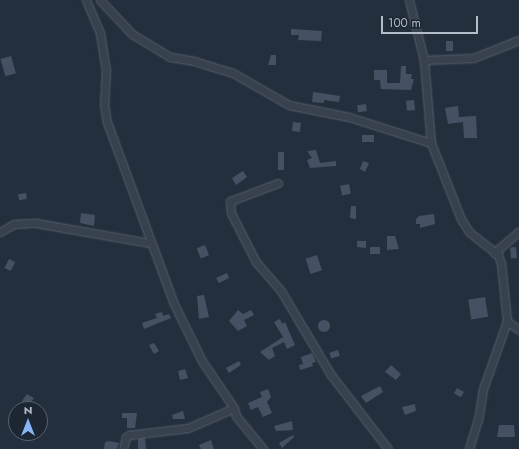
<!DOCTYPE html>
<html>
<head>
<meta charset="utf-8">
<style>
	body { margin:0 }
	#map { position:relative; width:519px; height:449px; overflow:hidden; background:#242f3e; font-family:Jost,sans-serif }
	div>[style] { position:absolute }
	.building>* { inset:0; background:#455162; transform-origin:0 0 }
	.round { border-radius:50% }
	.roads { filter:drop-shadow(0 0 1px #565f6c) drop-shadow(0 0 1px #565f6c) }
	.minor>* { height:7px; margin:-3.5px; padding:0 3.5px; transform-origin:3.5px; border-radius:3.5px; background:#38414e }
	span { translate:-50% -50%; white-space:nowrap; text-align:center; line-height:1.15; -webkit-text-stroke:3px #1d2633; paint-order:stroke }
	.north { position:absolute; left:8px; top:401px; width:40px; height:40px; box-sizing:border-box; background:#1d2633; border:1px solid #59626f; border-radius:50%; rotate:0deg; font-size:11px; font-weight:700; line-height:16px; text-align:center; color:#b4bcc9 }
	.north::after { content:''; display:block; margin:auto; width:14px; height:18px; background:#8ab4f8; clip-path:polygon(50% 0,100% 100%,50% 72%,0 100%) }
	.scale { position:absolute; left:381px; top:16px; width:97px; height:18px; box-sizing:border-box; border:2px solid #b4bcc9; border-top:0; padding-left:5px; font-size:12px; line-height:14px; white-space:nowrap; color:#b4bcc9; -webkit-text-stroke:3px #1d2633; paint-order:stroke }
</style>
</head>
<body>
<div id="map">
	<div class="building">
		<div style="clip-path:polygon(291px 29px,322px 31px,321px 41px,298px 40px,299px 35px,291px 35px)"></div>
		<div style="left:446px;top:41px;width:7px;height:10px"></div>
		<div style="clip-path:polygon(271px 55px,276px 55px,276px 65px,268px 65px)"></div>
		<div style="left:11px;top:56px;width:18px;height:11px;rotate:74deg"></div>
		<div style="clip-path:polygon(401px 66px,406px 66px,406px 74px,412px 74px,411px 79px,414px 79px,411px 90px,381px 89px,380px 80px,374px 80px,374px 70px,387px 70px,387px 83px,400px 83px)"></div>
		<div style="clip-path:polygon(313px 92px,340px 96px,339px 102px,324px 100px,324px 103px,312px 102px)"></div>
		<div style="left:414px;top:100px;width:10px;height:8px;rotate:84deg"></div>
		<div style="left:366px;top:104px;width:7px;height:9px;rotate:82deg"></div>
		<div style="clip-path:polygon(458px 106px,459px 117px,476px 116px,477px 138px,464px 138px,463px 122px,448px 124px,445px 108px)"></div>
		<div style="left:293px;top:122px;width:8px;height:9px;rotate:7deg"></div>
		<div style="left:362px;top:135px;width:12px;height:7px"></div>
		<div style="clip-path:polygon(316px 150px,320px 163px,336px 161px,336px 166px,310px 168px,307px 160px,312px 158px,307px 151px)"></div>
		<div style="left:278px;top:152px;width:6px;height:18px"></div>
		<div style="clip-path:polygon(363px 161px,369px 163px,365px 172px,360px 169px)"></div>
		<div style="clip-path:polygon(243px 171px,247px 177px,236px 185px,232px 178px)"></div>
		<div style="left:349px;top:184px;width:10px;height:9px;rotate:79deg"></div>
		<div style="left:26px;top:193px;width:6px;height:8px;rotate:81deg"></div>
		<div style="clip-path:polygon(351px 206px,356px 206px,356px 219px,350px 218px)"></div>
		<div style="clip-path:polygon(81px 213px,95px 215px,94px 226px,80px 223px)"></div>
		<div style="clip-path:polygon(434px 214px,435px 224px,420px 228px,420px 224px,416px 224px,416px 219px,419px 216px)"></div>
		<div style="clip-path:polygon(387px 236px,395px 236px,399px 249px,387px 250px)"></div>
		<div style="clip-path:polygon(357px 241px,366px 241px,366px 248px,357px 247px)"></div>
		<div style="left:205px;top:245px;width:11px;height:9px;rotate:68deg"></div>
		<div style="left:370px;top:247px;width:10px;height:7px"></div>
		<div style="left:516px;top:247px;width:11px;height:6px;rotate:85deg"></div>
		<div style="left:317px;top:255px;width:16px;height:12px;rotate:72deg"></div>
		<div style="left:9px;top:259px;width:7px;height:10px;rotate:27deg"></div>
		<div style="clip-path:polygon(227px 273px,229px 278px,219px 283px,216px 278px)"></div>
		<div style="clip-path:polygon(204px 295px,209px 317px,199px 319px,197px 296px)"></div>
		<div style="left:485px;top:297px;width:20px;height:17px;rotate:81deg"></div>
		<div style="clip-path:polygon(238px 310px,243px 314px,251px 310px,254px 315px,244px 320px,247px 326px,238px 331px,229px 321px)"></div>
		<div style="clip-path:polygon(162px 312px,163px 316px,169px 314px,171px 318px,144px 329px,142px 323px,157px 318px,155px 314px)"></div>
		<div style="clip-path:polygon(280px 319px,282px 324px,285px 322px,295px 345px,287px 349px,284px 342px,272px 348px,275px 356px,269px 360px,260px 352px,283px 337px,274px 322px)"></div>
		<div class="round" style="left:318px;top:320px;width:12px;height:12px"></div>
		<div style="clip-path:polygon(154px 343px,159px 351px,154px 354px,149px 345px)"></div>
		<div style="left:338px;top:350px;width:6px;height:9px;rotate:72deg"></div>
		<div style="clip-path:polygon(312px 353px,316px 362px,312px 363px,313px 366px,300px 370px,299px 365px,303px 364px,301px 357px)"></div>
		<div style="clip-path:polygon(239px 361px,241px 365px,229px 373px,226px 368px)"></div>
		<div style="clip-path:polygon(391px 365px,401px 374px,396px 380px,385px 372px)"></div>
		<div style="clip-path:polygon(185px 369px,188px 378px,180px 380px,178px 371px)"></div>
		<div style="clip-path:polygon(380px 386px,383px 392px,366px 403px,361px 396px)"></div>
		<div style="left:457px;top:388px;width:8px;height:6px;rotate:30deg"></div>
		<div style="clip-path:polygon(268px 389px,271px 397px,267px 402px,272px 413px,263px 417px,258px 407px,251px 410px,248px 403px,262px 397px,260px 392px)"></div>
		<div style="clip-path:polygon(27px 394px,34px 398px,29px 405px,22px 401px)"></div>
		<div style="clip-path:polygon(415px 404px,416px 411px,405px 415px,402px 407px)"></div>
		<div style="clip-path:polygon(183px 411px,185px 419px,173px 419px,172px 415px)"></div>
		<div style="clip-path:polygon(122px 413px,137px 413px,135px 428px,127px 428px,127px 418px,122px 418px)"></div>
		<div style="clip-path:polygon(292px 421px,293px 430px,276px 431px,274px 426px)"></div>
		<div style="clip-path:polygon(499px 425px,514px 425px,515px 437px,497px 437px)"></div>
		<div style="clip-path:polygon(293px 435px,294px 437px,282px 448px,279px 443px)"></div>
		<div style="clip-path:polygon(145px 438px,146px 449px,138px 449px,138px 439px)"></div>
		<div style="clip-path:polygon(211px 440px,214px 449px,201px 449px,199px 445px)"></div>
		<div style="clip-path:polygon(109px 441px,119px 443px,117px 449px,104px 449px,105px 442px)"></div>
	</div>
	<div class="roads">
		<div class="minor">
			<div style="left:86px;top:0;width:36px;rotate:67deg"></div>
			<div style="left:100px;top:33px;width:36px;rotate:81deg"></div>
			<div style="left:106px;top:69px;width:35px;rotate:93deg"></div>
			<div style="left:104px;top:104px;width:18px;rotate:81deg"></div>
			<div style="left:107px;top:122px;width:194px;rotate:69.8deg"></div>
			<div style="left:174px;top:304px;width:64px;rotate:63.8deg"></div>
			<div style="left:202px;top:361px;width:57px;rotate:55.8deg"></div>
			<div style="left:234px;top:408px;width:8px;rotate:76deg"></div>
			<div style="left:236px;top:416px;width:43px;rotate:50.7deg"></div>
			<div style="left:100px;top:0;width:47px;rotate:46.7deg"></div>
			<div style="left:132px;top:34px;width:44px;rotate:31.2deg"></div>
			<div style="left:170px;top:57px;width:24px;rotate:9deg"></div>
			<div style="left:194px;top:61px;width:41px;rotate:17.1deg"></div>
			<div style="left:233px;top:73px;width:64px;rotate:29.7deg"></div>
			<div style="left:289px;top:105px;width:61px;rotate:11.3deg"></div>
			<div style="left:349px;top:117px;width:86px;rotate:17.6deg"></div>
			<div style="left:409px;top:0;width:62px;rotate:76deg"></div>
			<div style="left:424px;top:60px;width:83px;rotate:85.2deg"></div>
			<div style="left:431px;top:143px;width:82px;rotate:68.5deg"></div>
			<div style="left:461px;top:219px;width:15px;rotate:58deg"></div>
			<div style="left:469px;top:232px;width:37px;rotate:38deg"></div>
			<div style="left:498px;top:255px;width:9px;rotate:69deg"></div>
			<div style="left:501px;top:263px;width:58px;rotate:84.1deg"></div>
			<div style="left:507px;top:321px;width:72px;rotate:109.4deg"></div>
			<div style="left:483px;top:389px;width:30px;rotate:99deg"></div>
			<div style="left:478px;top:419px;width:31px;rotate:107deg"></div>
			<div style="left:424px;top:60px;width:49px;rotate:-2.3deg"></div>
			<div style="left:473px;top:58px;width:49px;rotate:-21.4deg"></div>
			<div style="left:278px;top:183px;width:51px;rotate:159.4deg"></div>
			<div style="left:230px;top:201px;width:12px;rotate:85deg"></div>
			<div style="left:231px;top:213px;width:55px;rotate:63deg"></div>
			<div style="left:256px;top:262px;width:38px;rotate:49deg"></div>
			<div style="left:281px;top:291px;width:98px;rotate:59.2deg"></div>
			<div style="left:331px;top:375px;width:93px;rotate:52.4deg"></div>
			<div style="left:0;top:232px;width:16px;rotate:-30deg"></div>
			<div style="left:14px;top:224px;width:22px;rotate:-3deg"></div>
			<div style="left:36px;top:223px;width:116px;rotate:10deg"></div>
			<div style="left:494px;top:253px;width:33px;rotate:-41deg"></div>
			<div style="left:507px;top:321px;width:15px;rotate:37deg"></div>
			<div style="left:123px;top:449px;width:12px;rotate:-76deg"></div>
			<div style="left:126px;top:437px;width:4px;rotate:-34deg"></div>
			<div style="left:129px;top:435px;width:59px;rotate:-6.8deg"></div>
			<div style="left:188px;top:428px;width:50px;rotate:-23.5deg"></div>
		</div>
	</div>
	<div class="north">N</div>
	<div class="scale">100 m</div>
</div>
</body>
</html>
